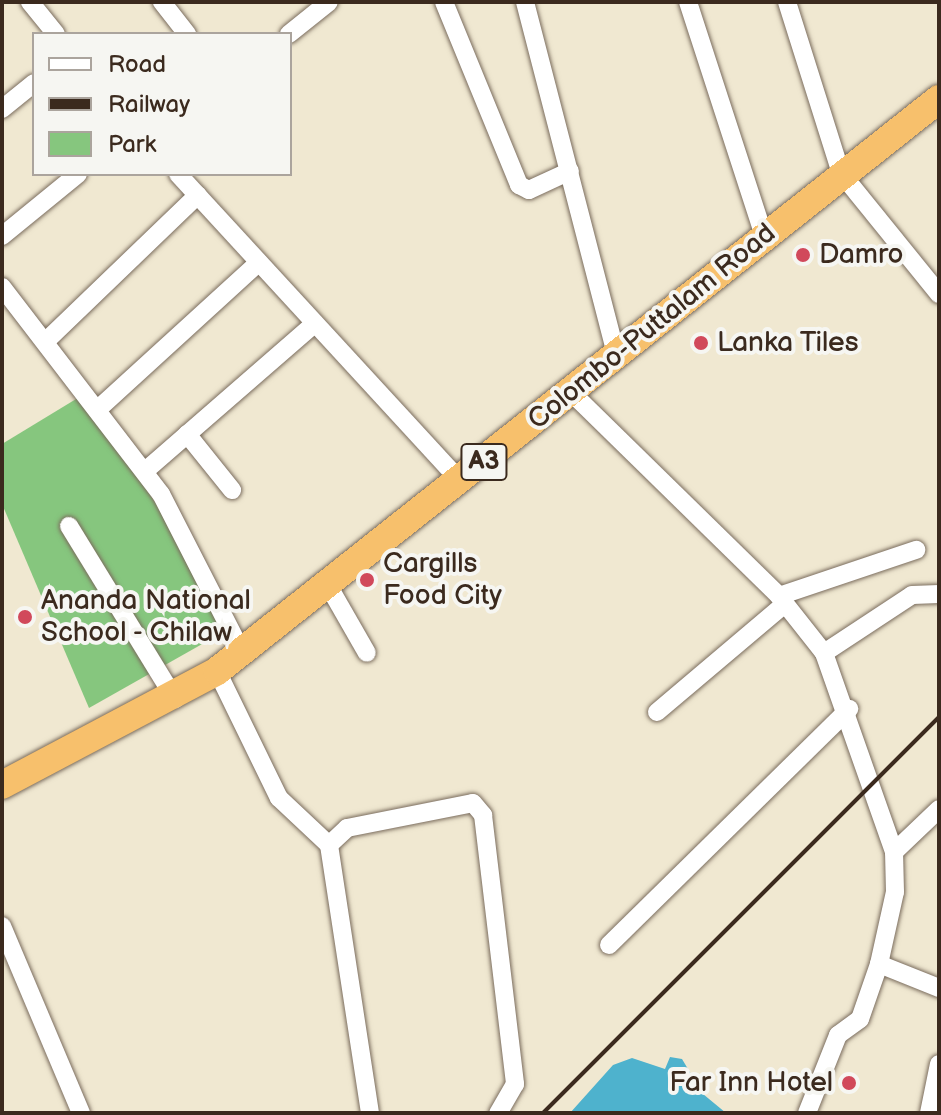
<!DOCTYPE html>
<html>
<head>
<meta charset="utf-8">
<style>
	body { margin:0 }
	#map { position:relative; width:941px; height:1115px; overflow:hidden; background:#f0e8d1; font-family:"Balsamiq Sans",sans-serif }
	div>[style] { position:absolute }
	.green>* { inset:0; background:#86c67e }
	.water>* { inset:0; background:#4eb2cd }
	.roads { filter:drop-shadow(0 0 2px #7a6c5d) drop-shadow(0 0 2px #7a6c5d) }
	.minor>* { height:18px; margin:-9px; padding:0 9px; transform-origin:9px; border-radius:9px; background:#fff }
	.highway>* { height:28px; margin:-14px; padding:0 14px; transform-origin:14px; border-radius:14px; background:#f7c06c }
	.rail>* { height:4px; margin:-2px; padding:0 2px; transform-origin:2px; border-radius:2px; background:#3b2a1e }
	.dots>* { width:22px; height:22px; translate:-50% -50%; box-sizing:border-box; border:4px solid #f6f6f2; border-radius:50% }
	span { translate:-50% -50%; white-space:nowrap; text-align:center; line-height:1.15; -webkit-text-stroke:8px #f6f6f2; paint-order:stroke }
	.shield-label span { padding:2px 6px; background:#f6f6f2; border:2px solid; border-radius:6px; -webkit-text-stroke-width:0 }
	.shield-label { font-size:26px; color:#3b2a1e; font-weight:700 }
	.poi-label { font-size:28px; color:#3b2a1e }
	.left { translate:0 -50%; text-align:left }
	.right { translate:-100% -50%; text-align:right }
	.street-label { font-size:28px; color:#3b2a1e }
	.frame { position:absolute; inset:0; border:4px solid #3b2a1e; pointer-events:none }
	.legend { position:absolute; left:32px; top:32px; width:260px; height:144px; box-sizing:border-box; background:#f6f6f2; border:2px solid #aba49d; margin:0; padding:10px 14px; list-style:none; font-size:24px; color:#3b2a1e }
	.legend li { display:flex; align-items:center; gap:16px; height:40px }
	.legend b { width:40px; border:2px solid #aba49d }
</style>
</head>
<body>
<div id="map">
	<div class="green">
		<div style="clip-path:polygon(81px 396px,166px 518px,227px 630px,89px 708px,2px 504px,2px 444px)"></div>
	</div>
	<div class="water">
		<div style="clip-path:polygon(670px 1057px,682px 1059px,703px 1094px,726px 1113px,570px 1113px,613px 1065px,632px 1058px,665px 1069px)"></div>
	</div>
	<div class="roads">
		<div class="minor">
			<div style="left:30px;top:2px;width:41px;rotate:50.9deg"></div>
			<div style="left:162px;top:2px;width:41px;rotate:52deg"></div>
			<div style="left:444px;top:2px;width:198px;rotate:67.7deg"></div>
			<div style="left:519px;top:185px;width:11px;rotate:27deg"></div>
			<div style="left:529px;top:190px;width:45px;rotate:-24.9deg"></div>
			<div style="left:525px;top:2px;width:365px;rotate:75.5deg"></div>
			<div style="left:688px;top:2px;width:246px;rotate:72deg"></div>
			<div style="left:787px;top:2px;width:179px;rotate:72.5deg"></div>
			<div style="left:841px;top:173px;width:156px;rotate:51deg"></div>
			<div style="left:289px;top:34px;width:51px;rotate:-38.7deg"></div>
			<div style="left:2px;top:109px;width:41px;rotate:-39.1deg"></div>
			<div style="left:178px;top:174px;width:417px;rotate:47.4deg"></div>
			<div style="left:2px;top:236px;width:98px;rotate:-39.2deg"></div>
			<div style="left:2px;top:287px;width:261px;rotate:52.5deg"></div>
			<div style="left:161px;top:494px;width:178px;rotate:62.9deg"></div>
			<div style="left:45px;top:342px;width:212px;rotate:-43.9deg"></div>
			<div style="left:572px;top:393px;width:290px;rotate:44.4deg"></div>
			<div style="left:779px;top:596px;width:73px;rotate:51.7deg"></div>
			<div style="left:824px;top:653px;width:211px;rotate:70.6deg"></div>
			<div style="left:894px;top:852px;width:62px;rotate:-43.7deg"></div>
			<div style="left:97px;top:410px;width:219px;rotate:-42.4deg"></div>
			<div style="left:187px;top:434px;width:72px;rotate:51.2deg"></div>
			<div style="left:145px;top:471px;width:225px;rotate:-41deg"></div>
			<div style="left:69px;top:526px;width:203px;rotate:58.5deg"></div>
			<div style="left:328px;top:585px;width:78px;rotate:60.2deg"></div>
			<div style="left:779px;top:596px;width:145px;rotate:-18.6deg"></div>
			<div style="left:824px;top:653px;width:105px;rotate:-33.4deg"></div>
			<div style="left:912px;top:595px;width:27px;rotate:-2deg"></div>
			<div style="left:217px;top:671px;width:141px;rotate:64deg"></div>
			<div style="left:279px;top:798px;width:69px;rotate:43.2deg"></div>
			<div style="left:657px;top:712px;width:167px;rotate:-40.2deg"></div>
			<div style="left:2px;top:926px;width:203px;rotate:67.1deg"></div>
			<div style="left:609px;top:945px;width:337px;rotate:-44.5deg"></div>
			<div style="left:879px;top:964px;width:65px;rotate:21.8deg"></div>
			<div style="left:370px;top:1113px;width:271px;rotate:-98.7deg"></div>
			<div style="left:329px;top:845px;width:25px;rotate:-43deg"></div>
			<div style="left:347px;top:828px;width:128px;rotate:-11.2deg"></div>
			<div style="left:473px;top:803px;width:16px;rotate:50deg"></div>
			<div style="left:483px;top:815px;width:271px;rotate:83.2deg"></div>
			<div style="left:515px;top:1084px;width:34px;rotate:120deg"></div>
			<div style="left:807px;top:1113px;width:84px;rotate:-68.3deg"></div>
			<div style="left:838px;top:1035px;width:27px;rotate:-36deg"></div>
			<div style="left:860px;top:1019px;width:58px;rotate:-70.9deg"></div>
			<div style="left:879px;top:964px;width:74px;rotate:-77.5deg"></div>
			<div style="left:895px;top:892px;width:40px;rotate:-91.4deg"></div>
			<div style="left:929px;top:1113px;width:50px;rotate:-78.5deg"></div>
		</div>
		<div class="highway">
			<div style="left:2px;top:785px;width:243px;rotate:-27.9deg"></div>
			<div style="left:217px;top:671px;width:921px;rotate:-38.39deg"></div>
		</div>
	</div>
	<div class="rail">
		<div style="left:543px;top:1113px;width:560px;rotate:-45deg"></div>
	</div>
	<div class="dots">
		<div style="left:803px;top:255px;background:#d1495b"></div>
		<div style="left:701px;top:343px;background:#d1495b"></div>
		<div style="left:367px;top:580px;background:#d1495b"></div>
		<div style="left:25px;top:617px;background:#d1495b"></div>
		<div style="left:849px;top:1083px;background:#d1495b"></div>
	</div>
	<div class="shield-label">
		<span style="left:484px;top:462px">A3</span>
	</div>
	<div class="poi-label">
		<span class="left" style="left:819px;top:255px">Damro</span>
		<span class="left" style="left:717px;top:343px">Lanka Tiles</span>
		<span class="left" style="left:383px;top:580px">Cargills<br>Food City</span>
		<span class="left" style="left:41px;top:617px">Ananda National<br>School - Chilaw</span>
		<span class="right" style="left:833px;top:1083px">Far Inn Hotel</span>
	</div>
	<div class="street-label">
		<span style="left:652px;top:327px;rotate:-39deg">Colombo-Puttalam Road</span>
	</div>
	<div class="frame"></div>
	<ul class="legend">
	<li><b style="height:10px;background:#fff"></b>Road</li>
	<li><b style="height:10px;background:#3b2a1e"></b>Railway</li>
	<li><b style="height:22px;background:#86c67e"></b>Park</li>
	</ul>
</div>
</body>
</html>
